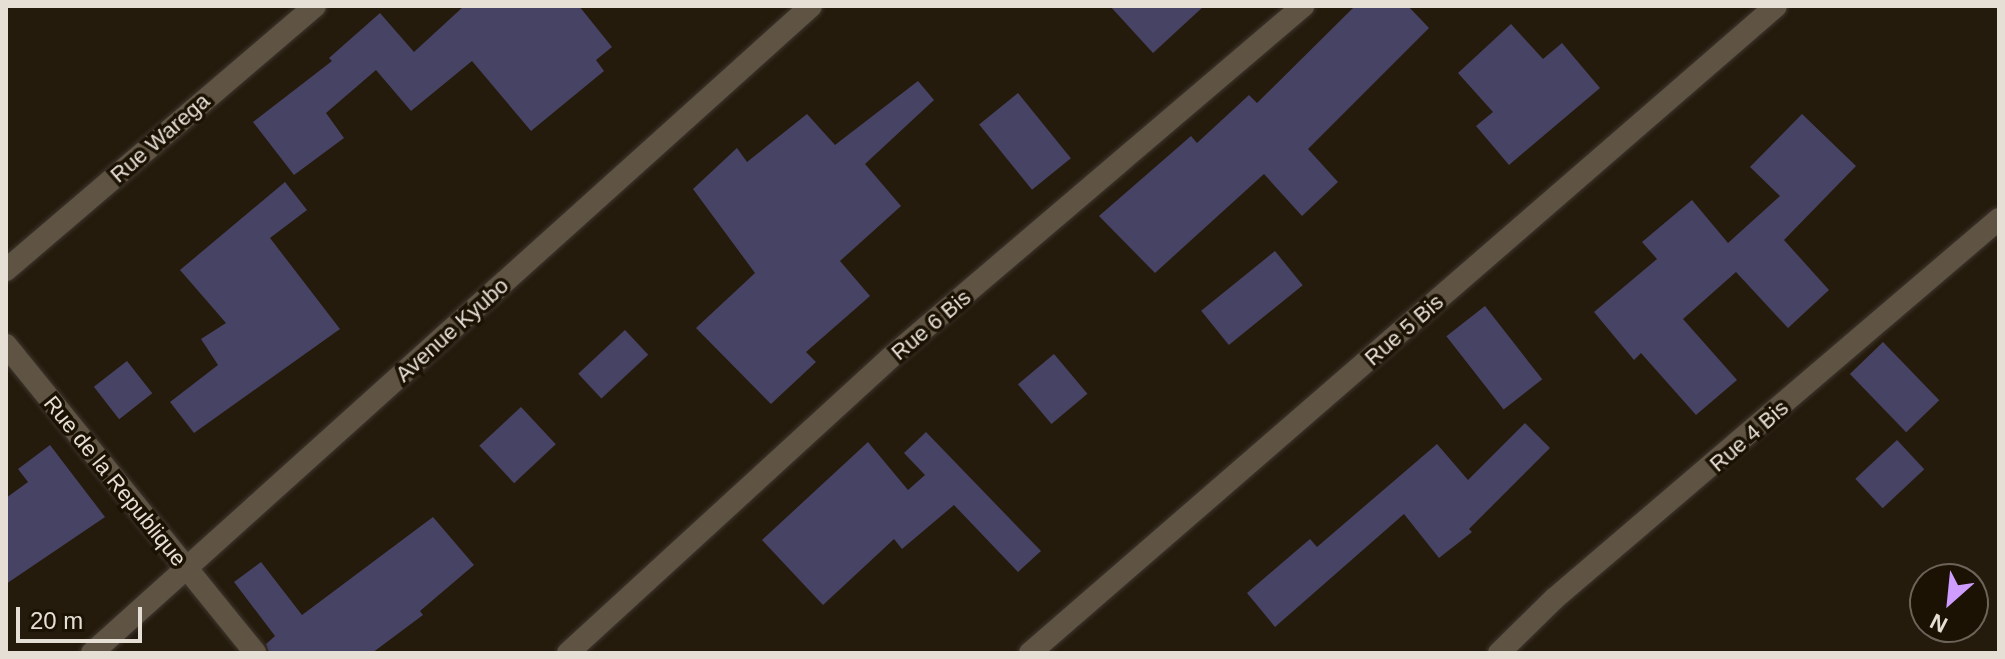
<!DOCTYPE html>
<html>
<head>
<meta charset="utf-8">
<style>
	body { margin:0 }
	#map { position:relative; width:2005px; height:659px; overflow:hidden; background:#251b0c; font-family:Arial,sans-serif }
	div>[style] { position:absolute }
	.building>* { inset:0; background:#464365; transform-origin:0 0 }
	.roads { filter:drop-shadow(0 0 2px #3e362f) drop-shadow(0 0 2px #3e362f) }
	.minor>* { height:22px; margin:-11px; padding:0 11px; transform-origin:11px; border-radius:11px; background:#5f5443 }
	span { translate:-50% -50%; white-space:nowrap; text-align:center; line-height:1.15; -webkit-text-stroke:7px #1b1204; paint-order:stroke }
	.street-label { font-size:22px; color:#e6dfd5 }
	.frame { position:absolute; inset:0; border:8px solid #e6dfd5; pointer-events:none }
	.north { position:absolute; left:1909px; top:563px; width:80px; height:80px; box-sizing:border-box; background:#1b1204; border:2px solid #6c6458; border-radius:50%; rotate:207deg; font-size:22px; font-weight:700; line-height:32px; text-align:center; color:#e6dfd5 }
	.north::after { content:''; display:block; margin:auto; width:28px; height:36px; background:#cf9dff; clip-path:polygon(50% 0,100% 100%,50% 72%,0 100%) }
	.scale { position:absolute; left:16px; top:607px; width:126px; height:36px; box-sizing:border-box; border:4px solid #e6dfd5; border-top:0; padding-left:10px; font-size:24px; line-height:28px; white-space:nowrap; color:#e6dfd5; -webkit-text-stroke:6px #1b1204; paint-order:stroke }
</style>
</head>
<body>
<div id="map">
	<div class="building">
		<div style="clip-path:polygon(464px 6px,579px 6px,612px 47px,596px 60px,604px 71px,531px 131px,472px 61px,411px 111px,376px 70px,326px 113px,344px 138px,294px 175px,253px 122px,332px 61px,329px 58px,380px 13px,414px 52px)"></div>
		<div style="clip-path:polygon(1110px 6px,1204px 6px,1153px 53px)"></div>
		<div style="clip-path:polygon(1355px 6px,1408px 6px,1429px 28px,1308px 149px,1338px 182px,1302px 216px,1264px 174px,1155px 273px,1099px 216px,1191px 136px,1197px 143px,1249px 95px,1257px 103px)"></div>
		<div style="clip-path:polygon(1511px 24px,1543px 59px,1562px 43px,1600px 88px,1509px 165px,1476px 126px,1493px 112px,1458px 73px)"></div>
		<div style="clip-path:polygon(918px 81px,934px 100px,865px 164px,901px 206px,840px 261px,870px 296px,806px 352px,816px 362px,771px 404px,696px 328px,755px 273px,693px 189px,737px 148px,747px 162px,807px 114px,835px 145px)"></div>
		<div style="left:1018px;top:93px;width:84px;height:50px;rotate:51deg"></div>
		<div style="clip-path:polygon(1802px 114px,1856px 166px,1784px 240px,1829px 290px,1788px 328px,1736px 272px,1683px 319px,1737px 380px,1696px 415px,1641px 353px,1634px 360px,1594px 312px,1657px 259px,1642px 242px,1692px 200px,1728px 243px,1780px 196px,1750px 167px)"></div>
		<div style="clip-path:polygon(285px 182px,307px 210px,270px 238px,340px 329px,194px 433px,170px 402px,218px 365px,201px 339px,226px 323px,180px 270px)"></div>
		<div style="left:1275px;top:251px;width:44px;height:95px;rotate:51deg"></div>
		<div style="left:1485px;top:306px;width:93px;height:49px;rotate:52deg"></div>
		<div style="left:625px;top:330px;width:34px;height:64px;rotate:47deg"></div>
		<div style="left:1883px;top:342px;width:81px;height:46px;rotate:46deg"></div>
		<div style="left:1054px;top:354px;width:52px;height:47px;rotate:50deg"></div>
		<div style="left:127px;top:361px;width:41px;height:42px;rotate:52deg"></div>
		<div style="left:521px;top:407px;width:51px;height:57px;rotate:47deg"></div>
		<div style="clip-path:polygon(1525px 423px,1550px 448px,1469px 529px,1472px 532px,1439px 558px,1404px 514px,1275px 627px,1247px 593px,1310px 539px,1317px 547px,1437px 444px,1468px 480px)"></div>
		<div style="clip-path:polygon(926px 432px,1041px 551px,1018px 572px,954px 505px,902px 549px,894px 539px,823px 605px,762px 540px,868px 442px,908px 490px,925px 475px,904px 453px)"></div>
		<div style="left:1897px;top:440px;width:40px;height:57px;rotate:47deg"></div>
		<div style="clip-path:polygon(50px 445px,105px 517px,6px 584px,6px 498px,28px 482px,18px 469px)"></div>
		<div style="clip-path:polygon(433px 517px,474px 565px,420px 611px,423px 615px,372px 653px,269px 653px,266px 644px,275px 636px,234px 582px,261px 562px,302px 615px)"></div>
	</div>
	<div class="roads">
		<div class="minor">
			<div style="left:6px;top:270px;width:406px;rotate:-40.5deg"></div>
			<div style="left:6px;top:345px;width:396px;rotate:51deg"></div>
			<div style="left:92px;top:653px;width:967px;rotate:-41.98deg"></div>
			<div style="left:568px;top:653px;width:437px;rotate:-42.5deg"></div>
			<div style="left:890px;top:358px;width:543px;rotate:-40.44deg"></div>
			<div style="left:1030px;top:653px;width:987px;rotate:-40.93deg"></div>
			<div style="left:1499px;top:653px;width:77px;rotate:-44.5deg"></div>
			<div style="left:1554px;top:599px;width:585px;rotate:-40.5deg"></div>
		</div>
	</div>
	<div class="street-label">
		<span style="left:160px;top:138px;rotate:-41deg">Rue Warega</span>
		<span style="left:931px;top:325px;rotate:-40deg">Rue 6 Bis</span>
		<span style="left:452px;top:330px;rotate:-42deg">Avenue Kyubo</span>
		<span style="left:1404px;top:330px;rotate:-41deg">Rue 5 Bis</span>
		<span style="left:1749px;top:436px;rotate:-41deg">Rue 4 Bis</span>
		<span style="left:115px;top:481px;rotate:51deg">Rue de la Republique</span>
	</div>
	<div class="frame"></div>
	<div class="north">N</div>
	<div class="scale">20 m</div>
</div>
</body>
</html>
